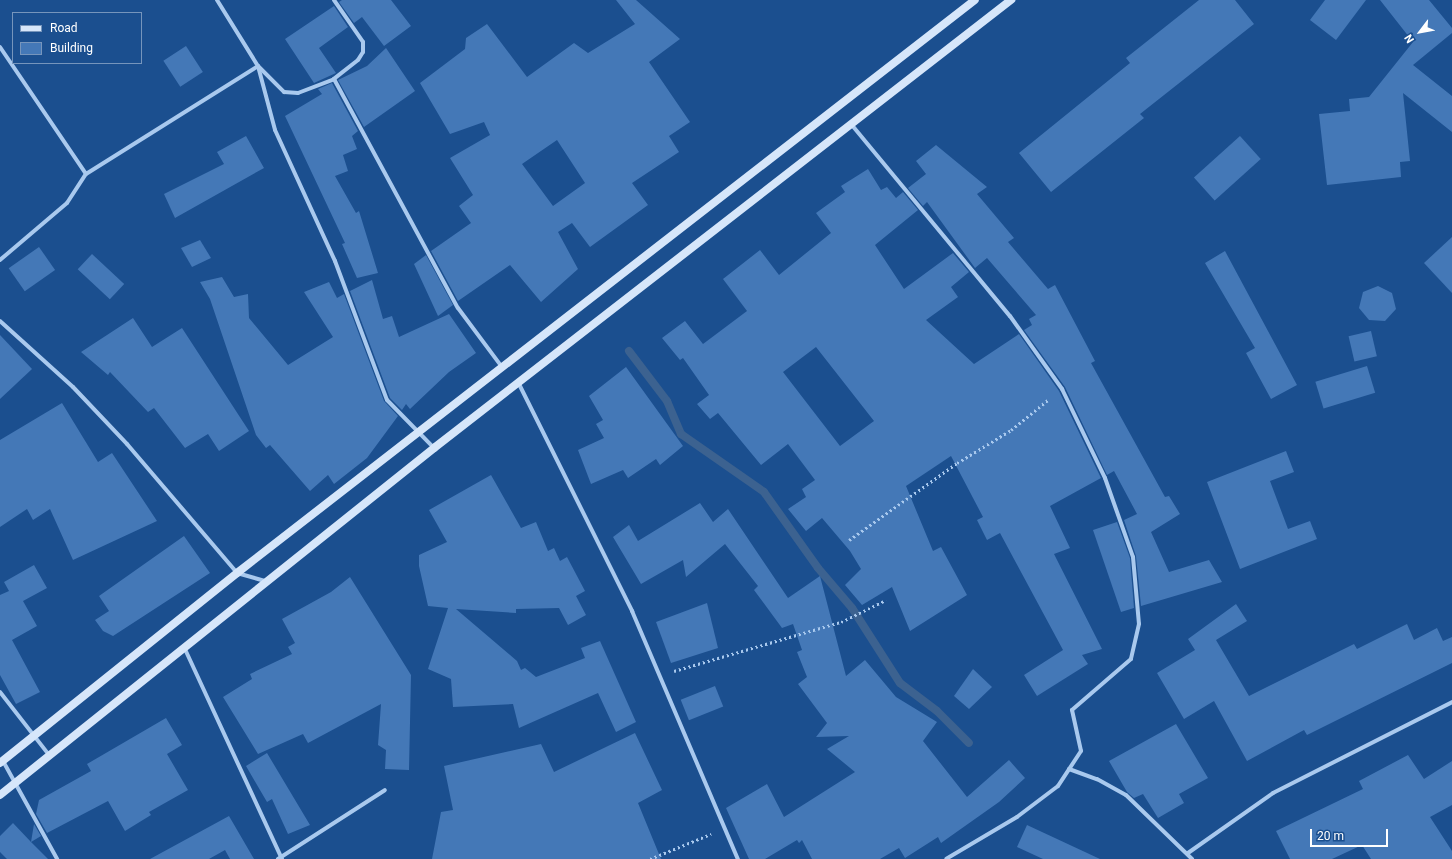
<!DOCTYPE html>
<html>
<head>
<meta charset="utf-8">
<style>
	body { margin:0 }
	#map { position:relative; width:1452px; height:859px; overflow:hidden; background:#1b4f8f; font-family:Roboto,sans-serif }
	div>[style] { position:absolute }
	.stream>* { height:8px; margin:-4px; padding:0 4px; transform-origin:4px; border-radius:4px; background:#3c6290 }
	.building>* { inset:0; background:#4478b7; transform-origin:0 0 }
	.path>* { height:2.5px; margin-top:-1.25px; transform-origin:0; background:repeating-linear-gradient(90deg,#a9c9ee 0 2px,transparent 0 5px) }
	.street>* { height:4px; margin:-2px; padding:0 2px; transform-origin:2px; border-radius:2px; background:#a9c9ee }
	.secondary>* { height:8px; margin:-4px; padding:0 4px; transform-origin:4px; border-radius:4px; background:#d6e6fa }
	span { translate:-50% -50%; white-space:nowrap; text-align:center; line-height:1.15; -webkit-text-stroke:3px #1b4f8f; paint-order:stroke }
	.legend { position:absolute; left:12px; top:12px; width:130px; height:52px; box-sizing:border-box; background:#1b4f8f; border:1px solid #7695bc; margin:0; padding:5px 7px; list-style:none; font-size:12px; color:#fff }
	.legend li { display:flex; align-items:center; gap:8px; height:20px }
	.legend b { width:20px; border:1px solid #7695bc }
	.north { position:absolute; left:1400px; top:12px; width:40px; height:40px; -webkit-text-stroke:3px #1b4f8f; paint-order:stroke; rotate:238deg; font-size:11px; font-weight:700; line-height:16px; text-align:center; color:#fff }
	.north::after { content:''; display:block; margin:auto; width:14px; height:18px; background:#fff; clip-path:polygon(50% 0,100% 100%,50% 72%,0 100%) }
	.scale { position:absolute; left:1310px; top:829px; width:78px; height:18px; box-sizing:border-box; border:2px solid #fff; border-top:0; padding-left:5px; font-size:12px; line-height:14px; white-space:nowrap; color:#fff; -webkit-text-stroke:3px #1b4f8f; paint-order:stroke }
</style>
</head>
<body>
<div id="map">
	<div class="stream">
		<div style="left:629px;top:351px;width:63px;rotate:52.8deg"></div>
		<div style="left:667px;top:401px;width:36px;rotate:67deg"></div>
		<div style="left:681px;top:434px;width:101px;rotate:34.9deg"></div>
		<div style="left:764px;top:492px;width:93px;rotate:54.6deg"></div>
		<div style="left:818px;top:568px;width:52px;rotate:49.6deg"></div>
		<div style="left:852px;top:608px;width:89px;rotate:57.4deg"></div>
		<div style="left:900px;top:683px;width:46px;rotate:37.1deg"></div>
		<div style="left:937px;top:711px;width:45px;rotate:45deg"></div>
	</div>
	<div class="building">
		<div style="clip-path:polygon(342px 0,391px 0,411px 26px,384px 46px,362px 17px,354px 23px,339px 2px)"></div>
		<div style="clip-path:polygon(evenodd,616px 0,636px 0,680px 39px,649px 62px,690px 122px,669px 136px,679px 152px,632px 183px,648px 205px,590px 247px,572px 223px,558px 232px,578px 269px,541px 302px,510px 265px,458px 301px,431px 251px,471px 223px,459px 206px,473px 195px,450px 158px,490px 135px,484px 122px,450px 134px,420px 83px,465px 49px,466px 38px,487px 24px,527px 77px,574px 43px,588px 53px,635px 24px,616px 0,557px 140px,585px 183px,553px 206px,522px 164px,557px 140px)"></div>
		<div style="clip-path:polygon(1199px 0,1235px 0,1254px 24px,1140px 114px,1144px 118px,1051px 192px,1019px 153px,1130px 63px,1126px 58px)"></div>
		<div style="clip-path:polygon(1325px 0,1366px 0,1336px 40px,1310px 20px)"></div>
		<div style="clip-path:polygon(1380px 0,1429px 0,1452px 28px,1452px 33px,1413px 65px,1452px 96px,1452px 132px,1403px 93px,1410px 161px,1400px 162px,1401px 177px,1327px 185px,1319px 114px,1350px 111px,1349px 99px,1369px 97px,1413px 42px)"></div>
		<div style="clip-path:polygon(334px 6px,348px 27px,319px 48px,336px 73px,314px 83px,285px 39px)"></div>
		<div style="left:186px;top:46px;width:31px;height:27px;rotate:57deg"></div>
		<div style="clip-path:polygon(386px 48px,415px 91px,364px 127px,338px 80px,367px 66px)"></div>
		<div style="clip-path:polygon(332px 83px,358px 131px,352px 136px,357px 149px,343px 155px,348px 171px,335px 176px,356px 213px,359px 211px,378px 273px,357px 278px,342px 244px,345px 243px,285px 116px,322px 94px,318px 89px)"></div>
		<div style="clip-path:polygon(246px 136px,264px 168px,175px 218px,164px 194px,224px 164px,217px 152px)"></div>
		<div style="left:1240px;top:136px;width:31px;height:62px;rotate:48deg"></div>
		<div style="clip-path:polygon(936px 145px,987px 187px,977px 194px,1014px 238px,1008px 242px,1048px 289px,1055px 285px,1095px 361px,1091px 363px,1165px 497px,1169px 496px,1180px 514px,1151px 532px,1169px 572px,1209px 560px,1222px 582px,1141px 606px,1136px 556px,1124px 520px,1137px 514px,1114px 471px,1107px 475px,1065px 387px,1024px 330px,1032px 325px,1029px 319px,1036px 315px,987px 258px,975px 268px,927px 202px,923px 206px,908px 188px,926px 174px,916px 161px)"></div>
		<div style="clip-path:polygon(evenodd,868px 169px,881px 190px,887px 187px,896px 198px,903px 192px,918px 210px,875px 245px,904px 289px,953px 253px,969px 272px,951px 287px,958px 297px,926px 320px,974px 364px,1019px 334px,1059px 391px,1101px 478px,1050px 506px,1070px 548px,1054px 554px,1102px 649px,1082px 655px,1088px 664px,1037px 696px,1024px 675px,1063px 650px,1000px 533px,987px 540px,977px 520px,983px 517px,951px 456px,906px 486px,933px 551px,941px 547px,967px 595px,910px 631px,892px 587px,862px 605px,845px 585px,861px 569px,850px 551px,822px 518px,806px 531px,788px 509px,806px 497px,802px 489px,815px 480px,788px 444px,761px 465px,718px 413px,710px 419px,697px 404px,709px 395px,683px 358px,680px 360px,662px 338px,685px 321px,703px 344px,747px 311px,723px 279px,760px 250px,779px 275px,831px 233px,816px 213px,845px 192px,841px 186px,868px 169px,816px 347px,874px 421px,840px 446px,783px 372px,816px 347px)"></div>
		<div style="clip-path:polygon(1452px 237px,1452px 293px,1424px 263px)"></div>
		<div style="clip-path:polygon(200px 240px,211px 258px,192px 267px,181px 248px)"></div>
		<div style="left:39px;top:247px;width:28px;height:37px;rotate:55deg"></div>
		<div style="clip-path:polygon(1225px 251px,1297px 385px,1271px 399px,1246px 353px,1255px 348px,1205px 263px)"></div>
		<div style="left:92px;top:254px;width:44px;height:21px;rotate:43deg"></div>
		<div style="clip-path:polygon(426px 255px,453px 305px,438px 316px,414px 264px)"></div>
		<div style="clip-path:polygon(222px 277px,234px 297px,248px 294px,249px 318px,288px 365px,333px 337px,304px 292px,329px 282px,337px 298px,344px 294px,384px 401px,398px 416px,367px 458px,334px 484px,328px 475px,310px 491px,270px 445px,266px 448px,256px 435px,210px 299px,200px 282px)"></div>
		<div style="clip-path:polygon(372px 280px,383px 319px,392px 316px,399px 337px,449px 314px,476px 353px,449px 372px,410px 409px,406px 404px,402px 410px,390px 398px,350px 291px)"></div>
		<div style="clip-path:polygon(1378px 286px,1392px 293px,1396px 309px,1385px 321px,1369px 320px,1359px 308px,1363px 292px)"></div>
		<div style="clip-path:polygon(133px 318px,152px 347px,182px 328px,249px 431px,219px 451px,208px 434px,185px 448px,154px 408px,148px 412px,110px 372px,108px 375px,81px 352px)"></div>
		<div style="left:1371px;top:331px;width:26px;height:23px;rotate:77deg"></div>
		<div style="clip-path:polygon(0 335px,32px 369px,0 399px)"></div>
		<div style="left:1367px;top:366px;width:28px;height:54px;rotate:73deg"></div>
		<div style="clip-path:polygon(626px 367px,683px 446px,660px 465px,656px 459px,628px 478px,623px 470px,591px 484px,578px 450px,604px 438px,596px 424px,603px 420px,589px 396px)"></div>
		<div style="clip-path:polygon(62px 403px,98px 462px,112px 453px,157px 521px,73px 560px,50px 509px,33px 520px,27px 509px,0 527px,0 440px)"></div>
		<div style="clip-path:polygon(1286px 451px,1294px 472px,1270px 481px,1288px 529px,1310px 521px,1317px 539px,1240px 569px,1207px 482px)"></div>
		<div style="clip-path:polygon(491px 475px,521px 528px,536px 522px,548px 551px,554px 548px,560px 561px,567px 557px,585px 591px,576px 596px,586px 615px,568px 625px,559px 608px,516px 609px,516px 613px,456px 609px,517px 661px,521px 670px,525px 668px,536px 677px,585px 658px,581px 648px,600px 641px,636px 722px,616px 732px,598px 693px,519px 728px,513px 704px,453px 707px,451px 679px,428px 669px,448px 608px,428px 606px,419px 566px,419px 555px,447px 542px,429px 510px)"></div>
		<div style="clip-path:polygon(700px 503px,713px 522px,728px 509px,788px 598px,820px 576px,846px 676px,865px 660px,896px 697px,937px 722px,923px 741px,967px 797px,1009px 760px,1025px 778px,999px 802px,941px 843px,938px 837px,905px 858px,899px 848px,880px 859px,812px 859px,802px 840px,799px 843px,797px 840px,765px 859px,749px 859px,726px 808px,767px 784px,784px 817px,855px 772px,827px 749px,849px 736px,816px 737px,827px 723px,798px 684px,807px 677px,797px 652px,802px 650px,793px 624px,782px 628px,754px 590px,758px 586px,725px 544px,686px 577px,683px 560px,641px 584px,613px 537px,629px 525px,638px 541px)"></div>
		<div style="clip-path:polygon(1117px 522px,1130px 558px,1134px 608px,1121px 612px,1093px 530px)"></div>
		<div style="clip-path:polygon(184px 536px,210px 573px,113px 636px,103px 631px,95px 620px,109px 611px,99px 596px)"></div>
		<div style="clip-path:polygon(34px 565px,47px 588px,23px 601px,37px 626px,12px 640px,40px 692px,16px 704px,0 675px,0 595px,9px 591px,4px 582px)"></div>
		<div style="clip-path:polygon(350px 577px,411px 675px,409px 770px,385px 769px,386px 750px,378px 745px,381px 704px,308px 743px,303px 734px,258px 754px,223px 697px,252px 679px,250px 674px,292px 654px,288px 647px,295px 643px,282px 619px,331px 592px)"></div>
		<div style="clip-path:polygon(707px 603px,718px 648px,671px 663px,656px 622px)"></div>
		<div style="clip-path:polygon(1236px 604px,1247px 621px,1216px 640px,1249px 696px,1354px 644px,1357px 649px,1407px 624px,1414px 640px,1437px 628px,1443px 641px,1452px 637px,1452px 663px,1307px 735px,1304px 730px,1247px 761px,1214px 701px,1184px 719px,1157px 673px,1195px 650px,1188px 639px)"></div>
		<div style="clip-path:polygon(973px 669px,992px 687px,969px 709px,954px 696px)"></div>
		<div style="left:715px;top:686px;width:22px;height:37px;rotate:68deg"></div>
		<div style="clip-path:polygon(166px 718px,182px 745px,167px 754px,188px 790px,149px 812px,151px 815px,125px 831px,108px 801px,47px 833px,36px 814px,39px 800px,91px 771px,87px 764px)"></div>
		<div style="clip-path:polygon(1176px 724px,1208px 778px,1179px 794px,1184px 803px,1158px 818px,1143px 794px,1134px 798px,1127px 792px,1109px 761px)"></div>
		<div style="clip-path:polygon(635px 733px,662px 790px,638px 803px,661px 859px,432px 859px,441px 812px,453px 810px,444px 766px,541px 744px,554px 772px)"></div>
		<div style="clip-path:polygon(267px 753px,310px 825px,288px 834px,272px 799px,267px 802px,246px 766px)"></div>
		<div style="clip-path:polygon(1408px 755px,1424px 779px,1452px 761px,1452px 805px,1430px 817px,1452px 851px,1452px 859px,1371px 859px,1362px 845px,1332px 859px,1290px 859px,1276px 831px,1363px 789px,1359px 781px)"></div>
		<div style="clip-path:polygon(229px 816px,254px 859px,230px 859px,225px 850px,209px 859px,150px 859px)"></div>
		<div style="clip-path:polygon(13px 823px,31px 842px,34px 824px,41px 836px,31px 842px,48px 859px,7px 859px,0 852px,0 836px)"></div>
		<div style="clip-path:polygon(1027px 825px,1100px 859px,1043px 859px,1017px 847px)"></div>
	</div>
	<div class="path">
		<div style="left:849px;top:540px;width:133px;rotate:-35.5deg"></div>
		<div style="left:957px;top:463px;width:63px;rotate:-31.4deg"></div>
		<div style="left:1011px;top:430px;width:49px;rotate:-39.2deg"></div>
		<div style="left:674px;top:671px;width:174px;rotate:-16.4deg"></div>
		<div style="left:841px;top:622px;width:50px;rotate:-26.1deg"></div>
		<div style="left:650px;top:859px;width:66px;rotate:-22.3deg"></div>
	</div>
	<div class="street">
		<div style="left:217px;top:0;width:78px;rotate:58.2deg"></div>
		<div style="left:258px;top:66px;width:66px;rotate:75.1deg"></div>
		<div style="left:275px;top:130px;width:144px;rotate:65.4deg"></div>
		<div style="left:335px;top:261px;width:148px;rotate:69.5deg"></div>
		<div style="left:387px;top:400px;width:67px;rotate:45.6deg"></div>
		<div style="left:334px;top:0;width:51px;rotate:55.4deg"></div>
		<div style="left:363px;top:42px;width:10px;rotate:90deg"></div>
		<div style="left:363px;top:52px;width:9px;rotate:122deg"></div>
		<div style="left:358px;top:60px;width:31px;rotate:142deg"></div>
		<div style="left:0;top:47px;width:153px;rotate:55.9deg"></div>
		<div style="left:851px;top:124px;width:249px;rotate:50.4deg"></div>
		<div style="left:1010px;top:316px;width:90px;rotate:54.5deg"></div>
		<div style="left:1062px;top:389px;width:99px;rotate:64.2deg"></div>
		<div style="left:1105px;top:478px;width:84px;rotate:70.5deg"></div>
		<div style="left:1133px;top:557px;width:67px;rotate:84.9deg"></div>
		<div style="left:1139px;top:624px;width:36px;rotate:103deg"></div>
		<div style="left:1131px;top:659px;width:78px;rotate:139.2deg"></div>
		<div style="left:1072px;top:710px;width:42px;rotate:77.6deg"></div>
		<div style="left:1081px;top:751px;width:42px;rotate:123.3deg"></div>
		<div style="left:1058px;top:786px;width:51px;rotate:142.9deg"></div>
		<div style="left:1017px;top:817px;width:82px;rotate:149.4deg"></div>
		<div style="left:0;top:260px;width:88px;rotate:-40.4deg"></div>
		<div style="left:67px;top:203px;width:35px;rotate:-57deg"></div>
		<div style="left:86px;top:174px;width:203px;rotate:-32.1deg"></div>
		<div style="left:258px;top:66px;width:37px;rotate:45deg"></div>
		<div style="left:284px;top:92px;width:14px;rotate:4deg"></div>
		<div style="left:298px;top:93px;width:39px;rotate:-21deg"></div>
		<div style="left:334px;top:79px;width:260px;rotate:61.6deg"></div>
		<div style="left:458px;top:308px;width:74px;rotate:53.3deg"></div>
		<div style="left:0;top:321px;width:98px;rotate:42.1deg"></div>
		<div style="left:73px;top:387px;width:79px;rotate:46.5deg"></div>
		<div style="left:127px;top:444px;width:170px;rotate:49.5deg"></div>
		<div style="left:237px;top:573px;width:29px;rotate:16deg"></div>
		<div style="left:519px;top:384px;width:254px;rotate:63.5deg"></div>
		<div style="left:632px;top:611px;width:270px;rotate:66.9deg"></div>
		<div style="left:184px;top:647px;width:234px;rotate:65.2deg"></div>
		<div style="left:0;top:692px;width:80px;rotate:52.1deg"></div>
		<div style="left:3px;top:761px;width:112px;rotate:61.1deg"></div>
		<div style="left:1069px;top:769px;width:30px;rotate:20deg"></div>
		<div style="left:1097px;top:779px;width:33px;rotate:29deg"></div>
		<div style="left:1126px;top:795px;width:92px;rotate:44.1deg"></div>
		<div style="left:1188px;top:853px;width:104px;rotate:-35.2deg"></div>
		<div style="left:1273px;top:793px;width:201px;rotate:-26.9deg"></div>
		<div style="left:278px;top:859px;width:127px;rotate:-32.8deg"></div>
	</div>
	<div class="secondary">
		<div style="left:0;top:763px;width:304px;rotate:-38.7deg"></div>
		<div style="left:237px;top:573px;width:934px;rotate:-37.83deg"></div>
		<div style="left:0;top:795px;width:556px;rotate:-38.64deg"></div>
		<div style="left:434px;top:448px;width:731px;rotate:-37.83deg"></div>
	</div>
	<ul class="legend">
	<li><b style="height:5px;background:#d6e6fa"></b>Road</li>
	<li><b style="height:11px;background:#4478b7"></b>Building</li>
	</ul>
	<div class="north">N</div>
	<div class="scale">20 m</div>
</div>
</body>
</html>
